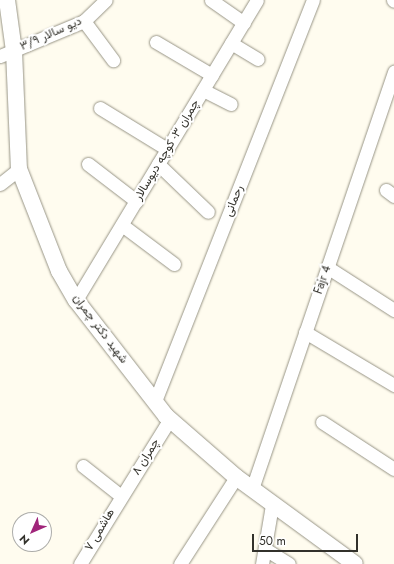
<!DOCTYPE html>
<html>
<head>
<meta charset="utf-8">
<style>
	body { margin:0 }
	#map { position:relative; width:394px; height:564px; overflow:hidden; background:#fffcef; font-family:Jost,Vazirmatn,sans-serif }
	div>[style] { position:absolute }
	.roads { filter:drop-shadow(0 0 1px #989586) drop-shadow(0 0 1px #989586) }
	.minor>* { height:13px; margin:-6.5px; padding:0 6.5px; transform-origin:6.5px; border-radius:6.5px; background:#fff }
	.tertiary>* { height:16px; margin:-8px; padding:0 8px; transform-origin:8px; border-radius:8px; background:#fff }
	span { translate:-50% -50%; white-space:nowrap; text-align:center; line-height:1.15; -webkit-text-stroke:4px #fff; paint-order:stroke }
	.street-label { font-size:12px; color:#32312b }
	.north { position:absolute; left:12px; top:512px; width:40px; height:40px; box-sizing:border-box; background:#fff; border:1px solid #adadaa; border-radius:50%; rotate:225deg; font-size:11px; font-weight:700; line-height:16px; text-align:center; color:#32312b }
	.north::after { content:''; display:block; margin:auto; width:14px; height:18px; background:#a0257a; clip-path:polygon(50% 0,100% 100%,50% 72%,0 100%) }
	.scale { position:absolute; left:252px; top:534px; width:106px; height:18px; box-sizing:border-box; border:2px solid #32312b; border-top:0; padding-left:5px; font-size:12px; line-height:14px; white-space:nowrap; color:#32312b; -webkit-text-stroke:3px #fff; paint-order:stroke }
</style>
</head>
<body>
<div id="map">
	<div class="roads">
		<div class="minor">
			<div style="left:211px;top:0;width:40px;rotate:34.9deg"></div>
			<div style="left:393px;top:0;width:1px;rotate:45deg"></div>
			<div style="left:84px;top:21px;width:49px;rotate:53.4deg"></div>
			<div style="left:156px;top:42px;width:65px;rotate:30.5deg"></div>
			<div style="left:231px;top:43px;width:31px;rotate:31deg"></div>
			<div style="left:0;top:56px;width:91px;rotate:-22.6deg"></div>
			<div style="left:84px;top:21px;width:30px;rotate:-44deg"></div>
			<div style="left:203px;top:90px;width:31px;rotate:27deg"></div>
			<div style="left:100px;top:108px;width:79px;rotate:31.5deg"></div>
			<div style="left:88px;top:164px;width:61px;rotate:37.6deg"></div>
			<div style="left:158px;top:164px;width:69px;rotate:43.8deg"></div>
			<div style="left:0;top:184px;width:24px;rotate:-38deg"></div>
			<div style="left:386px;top:190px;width:10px;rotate:37deg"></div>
			<div style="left:122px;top:225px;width:65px;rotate:36.9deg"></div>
			<div style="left:327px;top:267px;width:80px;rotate:32.7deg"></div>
			<div style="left:76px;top:300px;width:350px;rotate:-58.9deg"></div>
			<div style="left:305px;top:332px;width:104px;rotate:30.8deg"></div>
			<div style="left:155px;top:401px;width:431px;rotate:-68.5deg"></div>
			<div style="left:322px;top:422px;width:86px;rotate:33.1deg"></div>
			<div style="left:83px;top:466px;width:48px;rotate:38.3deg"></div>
			<div style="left:252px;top:489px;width:441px;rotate:-71.2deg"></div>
			<div style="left:265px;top:549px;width:28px;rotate:32deg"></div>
			<div style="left:80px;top:564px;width:171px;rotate:-58.2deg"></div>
			<div style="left:180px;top:564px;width:103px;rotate:-57.2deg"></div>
			<div style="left:262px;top:564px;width:60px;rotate:-80.4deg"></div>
		</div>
		<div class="tertiary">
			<div style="left:7px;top:0;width:51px;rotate:82.2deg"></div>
			<div style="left:14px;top:51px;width:118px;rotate:87.6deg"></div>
			<div style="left:19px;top:169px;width:110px;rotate:68.6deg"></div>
			<div style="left:59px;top:271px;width:34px;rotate:60deg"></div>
			<div style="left:76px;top:300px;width:147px;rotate:52.2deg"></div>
			<div style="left:166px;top:416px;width:93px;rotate:41.1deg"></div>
			<div style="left:236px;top:477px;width:147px;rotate:36.2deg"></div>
		</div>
	</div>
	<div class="street-label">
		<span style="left:51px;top:34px;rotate:-24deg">دیو سالار ۳/۹</span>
		<span style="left:167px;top:150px;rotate:-59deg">چمران ۳- كوچه ديوسالار</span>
		<span style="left:234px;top:201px;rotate:-69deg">رحمانی</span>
		<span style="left:323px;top:280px;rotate:-71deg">Fajr 4</span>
		<span style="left:100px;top:329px;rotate:53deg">شهید دکتر چمران</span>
		<span style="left:146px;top:457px;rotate:-58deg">چمران ۸</span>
		<span style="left:100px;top:530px;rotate:-59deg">هاشمی ۷</span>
	</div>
	<div class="north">N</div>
	<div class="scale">50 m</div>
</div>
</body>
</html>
